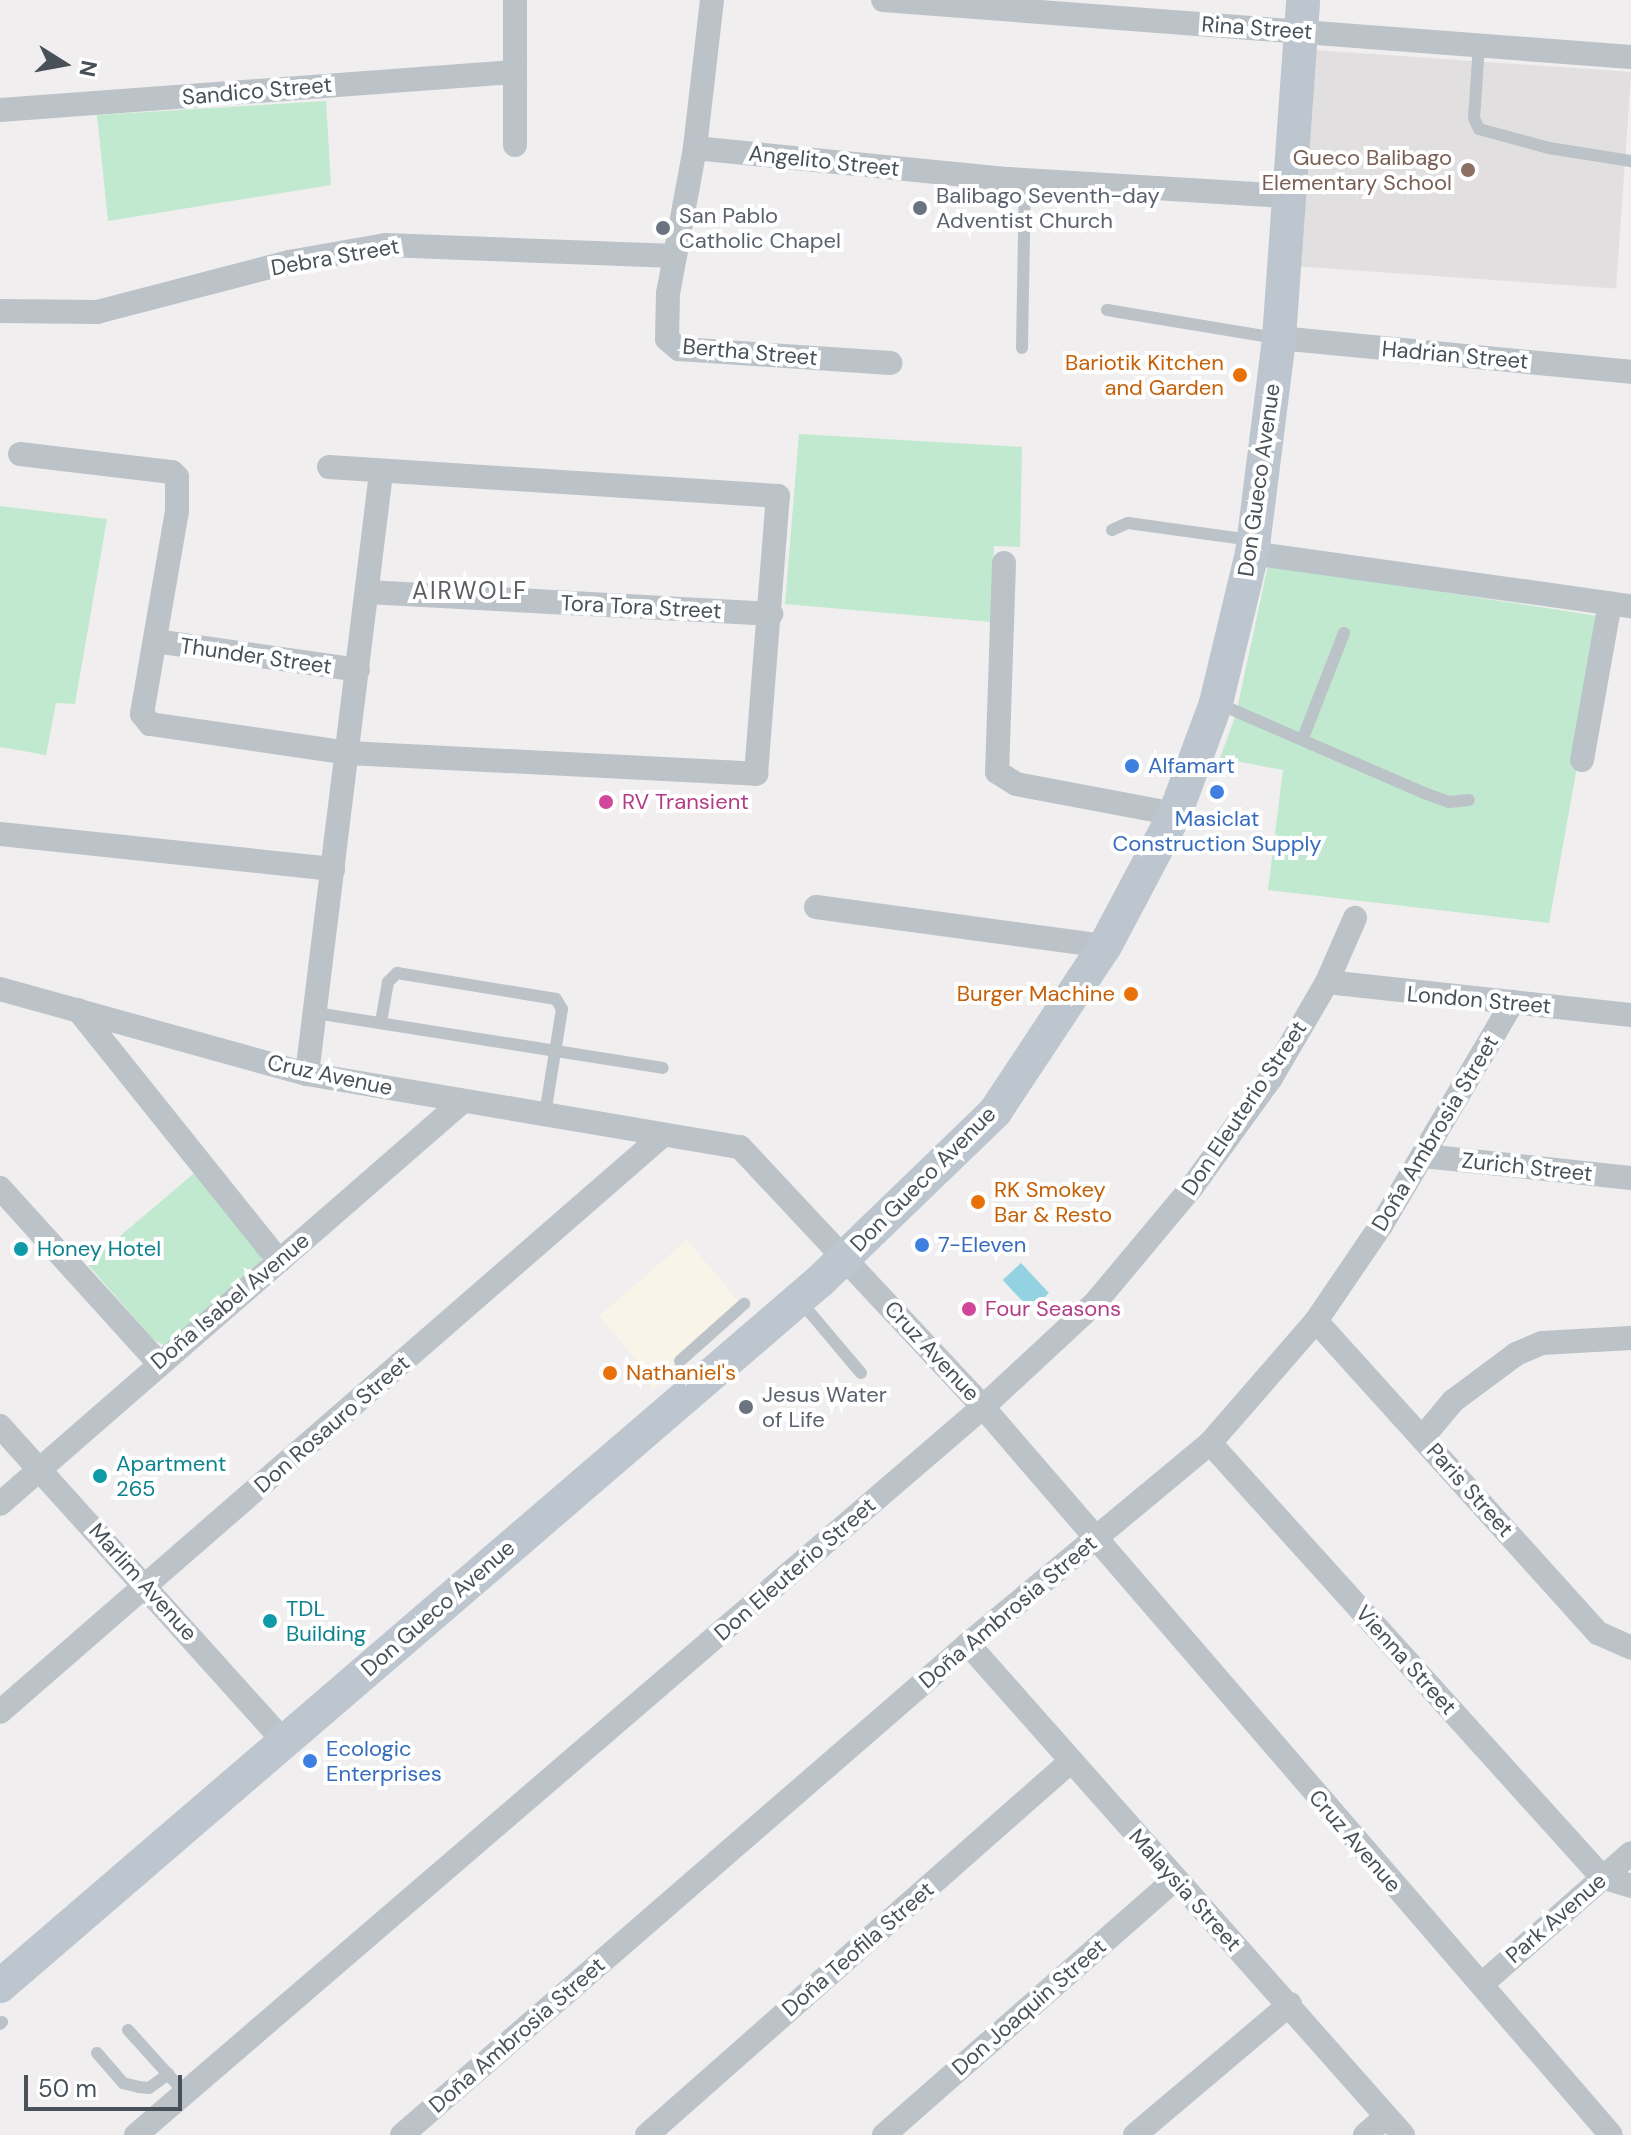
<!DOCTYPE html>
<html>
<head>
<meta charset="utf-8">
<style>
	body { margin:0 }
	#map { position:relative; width:1631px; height:2135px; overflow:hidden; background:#f0eeee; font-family:"DM Sans",sans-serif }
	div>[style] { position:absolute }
	.commercial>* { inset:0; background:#f9f4e8 }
	.education>* { inset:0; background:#e1dfdf; transform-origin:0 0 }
	.green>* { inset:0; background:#c1e9cf }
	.water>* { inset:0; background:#93d2e0; transform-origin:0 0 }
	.service>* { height:12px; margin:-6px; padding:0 6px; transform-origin:6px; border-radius:6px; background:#bbc2c8 }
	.minor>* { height:24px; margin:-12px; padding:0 12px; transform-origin:12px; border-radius:12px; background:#bbc2c8 }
	.secondary>* { height:34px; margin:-17px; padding:0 17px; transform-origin:17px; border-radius:17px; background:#bdc6cf }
	.dots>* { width:22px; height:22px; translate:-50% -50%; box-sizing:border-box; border:4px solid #fff; border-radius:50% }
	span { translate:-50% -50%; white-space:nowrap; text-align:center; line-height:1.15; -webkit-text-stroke:8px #fff; paint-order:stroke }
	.street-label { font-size:22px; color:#485158 }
	.education-label { font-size:22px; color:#785e54 }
	.right { translate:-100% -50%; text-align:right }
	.worship-label { font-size:22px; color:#5b616d }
	.left { translate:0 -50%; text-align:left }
	.food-label { font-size:22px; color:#c56008 }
	.shop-label { font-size:22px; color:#366cbe }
	.hotel-label { font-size:22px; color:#b23c85 }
	.culture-label { font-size:22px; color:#0d838f }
	.neighbourhood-label { font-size:24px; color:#5b5e62; letter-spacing:2px }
	.north { position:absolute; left:24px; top:24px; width:80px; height:80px; -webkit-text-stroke:6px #fff; paint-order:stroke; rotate:101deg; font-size:22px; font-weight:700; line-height:32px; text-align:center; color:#485158 }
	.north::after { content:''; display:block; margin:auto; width:28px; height:36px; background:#485158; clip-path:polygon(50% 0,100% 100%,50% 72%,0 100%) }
	.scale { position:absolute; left:24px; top:2075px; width:158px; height:36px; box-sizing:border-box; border:4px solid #485158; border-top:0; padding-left:10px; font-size:24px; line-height:28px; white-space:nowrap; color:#485158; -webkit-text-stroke:6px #fff; paint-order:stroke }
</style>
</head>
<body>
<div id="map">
	<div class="commercial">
		<div style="clip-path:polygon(687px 1240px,745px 1309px,653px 1389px,635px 1368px,640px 1364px,599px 1316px)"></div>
	</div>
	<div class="education">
		<div style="left:1315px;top:50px;width:317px;height:217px;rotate:4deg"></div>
	</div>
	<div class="green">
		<div style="clip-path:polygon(326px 101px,331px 185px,108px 221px,97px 115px)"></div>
		<div style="clip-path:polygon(799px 434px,1022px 447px,1020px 547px,994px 546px,991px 622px,785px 604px)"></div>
		<div style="clip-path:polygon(0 506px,107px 519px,75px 704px,56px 703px,46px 755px,0 747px)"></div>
		<div style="clip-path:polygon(1268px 565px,1604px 617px,1549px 923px,1268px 890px,1283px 770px,1220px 758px,1236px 714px)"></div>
		<div style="clip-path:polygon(198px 1170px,261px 1254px,261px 1263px,167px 1347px,154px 1340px,87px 1264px)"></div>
	</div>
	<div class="water">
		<div style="left:1021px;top:1263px;width:41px;height:25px;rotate:47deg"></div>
	</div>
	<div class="service">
		<div style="left:1479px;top:45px;width:73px;rotate:93.9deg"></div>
		<div style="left:1474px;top:118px;width:12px;rotate:66deg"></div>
		<div style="left:1479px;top:129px;width:73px;rotate:15.2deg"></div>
		<div style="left:1549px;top:148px;width:83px;rotate:9deg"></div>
		<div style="left:1107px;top:310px;width:171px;rotate:9.4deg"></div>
		<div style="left:1022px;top:348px;width:168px;rotate:-89deg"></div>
		<div style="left:1112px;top:530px;width:17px;rotate:-24deg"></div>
		<div style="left:1128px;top:523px;width:123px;rotate:7.9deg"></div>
		<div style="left:1217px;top:703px;width:226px;rotate:23.5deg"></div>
		<div style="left:1424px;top:793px;width:27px;rotate:20deg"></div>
		<div style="left:1449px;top:802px;width:20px;rotate:-6deg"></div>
		<div style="left:1303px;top:738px;width:113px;rotate:-68.7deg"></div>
		<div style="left:316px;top:1013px;width:351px;rotate:9deg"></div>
		<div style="left:381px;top:1022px;width:41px;rotate:-80.1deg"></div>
		<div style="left:388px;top:982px;width:13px;rotate:-45deg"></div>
		<div style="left:397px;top:973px;width:161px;rotate:9.3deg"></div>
		<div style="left:556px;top:999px;width:12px;rotate:59deg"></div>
		<div style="left:562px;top:1009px;width:106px;rotate:99.2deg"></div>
		<div style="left:801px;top:1302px;width:93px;rotate:49.8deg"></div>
		<div style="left:680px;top:1361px;width:86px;rotate:-41.7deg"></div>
		<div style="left:0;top:2024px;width:3px;rotate:-45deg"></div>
		<div style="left:128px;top:2030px;width:85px;rotate:47.9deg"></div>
		<div style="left:97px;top:2053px;width:40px;rotate:49deg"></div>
		<div style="left:123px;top:2083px;width:16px;rotate:14deg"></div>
		<div style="left:139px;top:2087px;width:10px;rotate:6deg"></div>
		<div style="left:149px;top:2088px;width:24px;rotate:-36deg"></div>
	</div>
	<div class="minor">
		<div style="left:515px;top:0;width:145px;rotate:90deg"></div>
		<div style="left:712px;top:0;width:149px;rotate:96.6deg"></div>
		<div style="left:695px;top:148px;width:147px;rotate:100.5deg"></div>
		<div style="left:668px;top:293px;width:46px;rotate:91.2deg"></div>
		<div style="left:667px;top:339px;width:16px;rotate:40deg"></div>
		<div style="left:679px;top:349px;width:212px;rotate:3.8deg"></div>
		<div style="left:883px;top:0;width:750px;rotate:4.36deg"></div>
		<div style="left:0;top:110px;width:515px;rotate:-4.23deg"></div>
		<div style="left:695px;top:148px;width:315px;rotate:5.7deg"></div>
		<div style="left:1008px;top:179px;width:280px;rotate:3.5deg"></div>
		<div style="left:0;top:311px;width:97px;rotate:0.6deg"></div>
		<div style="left:97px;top:312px;width:198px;rotate:-14.6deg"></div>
		<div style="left:289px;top:262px;width:98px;rotate:-9.9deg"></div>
		<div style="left:386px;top:245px;width:289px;rotate:2.2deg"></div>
		<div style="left:1279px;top:338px;width:354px;rotate:5.5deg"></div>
		<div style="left:20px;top:454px;width:153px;rotate:6.8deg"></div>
		<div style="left:172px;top:472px;width:7px;rotate:45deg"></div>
		<div style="left:177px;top:477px;width:34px;rotate:90deg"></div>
		<div style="left:177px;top:511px;width:206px;rotate:99.8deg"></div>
		<div style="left:142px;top:714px;width:13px;rotate:51deg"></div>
		<div style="left:150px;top:724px;width:200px;rotate:8.3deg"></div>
		<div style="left:348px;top:753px;width:409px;rotate:2.9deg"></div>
		<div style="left:756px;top:774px;width:279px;rotate:-85.5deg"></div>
		<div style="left:778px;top:496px;width:450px;rotate:-176.3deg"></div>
		<div style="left:1252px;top:553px;width:383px;rotate:8deg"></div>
		<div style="left:1004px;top:563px;width:209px;rotate:91.9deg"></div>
		<div style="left:997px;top:772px;width:22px;rotate:32deg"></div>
		<div style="left:1016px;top:784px;width:162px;rotate:10.7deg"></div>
		<div style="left:367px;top:592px;width:405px;rotate:3.1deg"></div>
		<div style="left:155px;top:641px;width:205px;rotate:8.1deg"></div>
		<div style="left:1582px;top:760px;width:159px;rotate:-79.9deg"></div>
		<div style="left:0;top:834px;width:335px;rotate:6deg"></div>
		<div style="left:816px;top:907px;width:292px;rotate:7.7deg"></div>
		<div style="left:1327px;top:982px;width:306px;rotate:6.2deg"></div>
		<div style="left:0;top:989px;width:319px;rotate:15.5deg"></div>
		<div style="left:307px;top:1074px;width:439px;rotate:9.6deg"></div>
		<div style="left:740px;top:1147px;width:356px;rotate:46.9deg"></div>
		<div style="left:983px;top:1407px;width:961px;rotate:49.22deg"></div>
		<div style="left:78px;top:1010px;width:322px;rotate:51.3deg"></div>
		<div style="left:307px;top:1074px;width:606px;rotate:-82.98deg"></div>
		<div style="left:1424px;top:1156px;width:208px;rotate:6.1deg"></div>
		<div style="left:0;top:1188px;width:235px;rotate:47.8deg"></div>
		<div style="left:1316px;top:1321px;width:421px;rotate:47.9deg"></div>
		<div style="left:1598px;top:1633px;width:36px;rotate:24deg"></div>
		<div style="left:0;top:1426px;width:423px;rotate:48deg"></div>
		<div style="left:1423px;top:1437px;width:47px;rotate:-50.2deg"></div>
		<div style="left:1453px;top:1401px;width:79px;rotate:-36.7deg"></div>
		<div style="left:1516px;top:1354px;width:28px;rotate:-23deg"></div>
		<div style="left:1542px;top:1343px;width:89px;rotate:-3.2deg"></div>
		<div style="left:1210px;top:1443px;width:585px;rotate:47.91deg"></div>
		<div style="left:1602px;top:1877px;width:30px;rotate:17deg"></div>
		<div style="left:0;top:1504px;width:614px;rotate:-41.04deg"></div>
		<div style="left:968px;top:1644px;width:656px;rotate:48.46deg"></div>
		<div style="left:0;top:1712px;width:879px;rotate:-41.03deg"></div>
		<div style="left:1482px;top:1984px;width:198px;rotate:-41.3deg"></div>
		<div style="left:136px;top:2135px;width:1117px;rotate:-40.68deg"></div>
		<div style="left:983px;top:1407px;width:153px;rotate:-42.9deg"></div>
		<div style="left:1095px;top:1303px;width:151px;rotate:-50.1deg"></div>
		<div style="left:1192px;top:1187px;width:135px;rotate:-54.1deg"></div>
		<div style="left:1271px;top:1078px;width:111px;rotate:-59.7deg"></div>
		<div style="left:1327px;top:982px;width:70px;rotate:-66.4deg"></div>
		<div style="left:402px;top:2135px;width:749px;rotate:-40.94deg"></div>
		<div style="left:968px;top:1644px;width:315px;rotate:-39.7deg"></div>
		<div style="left:1210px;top:1443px;width:162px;rotate:-49deg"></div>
		<div style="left:1316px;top:1321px;width:117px;rotate:-55.8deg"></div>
		<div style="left:1382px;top:1224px;width:258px;rotate:-59.5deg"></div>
		<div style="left:647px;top:2135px;width:564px;rotate:-41.41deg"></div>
		<div style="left:884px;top:2135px;width:386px;rotate:-41.3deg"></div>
		<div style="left:1135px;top:2135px;width:203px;rotate:-40.2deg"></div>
		<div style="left:1365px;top:2135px;width:28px;rotate:-41deg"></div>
	</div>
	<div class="secondary">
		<div style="left:0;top:1986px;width:1081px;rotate:-40.69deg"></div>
		<div style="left:820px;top:1281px;width:243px;rotate:-44deg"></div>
		<div style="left:995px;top:1112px;width:199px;rotate:-56.5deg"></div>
		<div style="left:1105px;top:946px;width:149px;rotate:-62.1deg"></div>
		<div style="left:1175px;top:814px;width:118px;rotate:-69.7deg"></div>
		<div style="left:1216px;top:703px;width:154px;rotate:-76.5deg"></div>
		<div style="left:1252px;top:553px;width:217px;rotate:-82.8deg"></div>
		<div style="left:1279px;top:338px;width:339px;rotate:-85.9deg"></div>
	</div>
	<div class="dots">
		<div style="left:1468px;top:170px;background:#8d6e63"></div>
		<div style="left:920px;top:208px;background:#6b7280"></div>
		<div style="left:663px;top:228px;background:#6b7280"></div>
		<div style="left:1240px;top:375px;background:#e8710a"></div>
		<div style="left:1132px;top:766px;background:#3f7fe0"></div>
		<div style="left:1217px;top:792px;background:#3f7fe0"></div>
		<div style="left:606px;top:802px;background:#d1479c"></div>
		<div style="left:1131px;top:994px;background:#e8710a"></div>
		<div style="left:978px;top:1202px;background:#e8710a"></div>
		<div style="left:922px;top:1245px;background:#3f7fe0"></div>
		<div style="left:21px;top:1249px;background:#0f9aa8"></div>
		<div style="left:969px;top:1309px;background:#d1479c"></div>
		<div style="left:610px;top:1373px;background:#e8710a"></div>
		<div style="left:746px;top:1407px;background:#6b7280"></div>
		<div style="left:100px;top:1476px;background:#0f9aa8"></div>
		<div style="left:270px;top:1621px;background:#0f9aa8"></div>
		<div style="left:310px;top:1761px;background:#3f7fe0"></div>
	</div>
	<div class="street-label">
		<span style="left:1257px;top:28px;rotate:4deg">Rina Street</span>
		<span style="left:257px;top:91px;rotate:-5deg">Sandico Street</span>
		<span style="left:824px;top:161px;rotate:6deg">Angelito Street</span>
		<span style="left:335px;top:257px;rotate:-10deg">Debra Street</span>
		<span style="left:750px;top:352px;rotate:5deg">Bertha Street</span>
		<span style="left:1455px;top:355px;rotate:5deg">Hadrian Street</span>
		<span style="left:1259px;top:480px;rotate:-82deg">Don Gueco Avenue</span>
		<span style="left:641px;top:607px;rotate:3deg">Tora Tora Street</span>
		<span style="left:256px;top:656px;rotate:8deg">Thunder Street</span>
		<span style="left:1479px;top:1000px;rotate:5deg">London Street</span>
		<span style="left:330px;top:1075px;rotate:12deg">Cruz Avenue</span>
		<span style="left:1244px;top:1108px;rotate:-56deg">Don Eleuterio Street</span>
		<span style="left:1435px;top:1133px;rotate:-59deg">Doña Ambrosia Street</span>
		<span style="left:1527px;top:1167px;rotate:6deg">Zurich Street</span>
		<span style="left:923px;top:1179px;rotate:-45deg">Don Gueco Avenue</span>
		<span style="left:230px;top:1301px;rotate:-40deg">Doña Isabel Avenue</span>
		<span style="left:932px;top:1351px;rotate:47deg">Cruz Avenue</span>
		<span style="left:332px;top:1424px;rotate:-41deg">Don Rosauro Street</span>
		<span style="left:1470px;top:1490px;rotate:48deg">Paris Street</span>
		<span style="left:795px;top:1569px;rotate:-41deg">Don Eleuterio Street</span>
		<span style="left:143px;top:1582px;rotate:48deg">Marlim Avenue</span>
		<span style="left:438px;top:1608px;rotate:-41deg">Don Gueco Avenue</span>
		<span style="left:1008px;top:1612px;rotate:-40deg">Doña Ambrosia Street</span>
		<span style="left:1406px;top:1660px;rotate:48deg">Vienna Street</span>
		<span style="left:1355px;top:1841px;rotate:49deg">Cruz Avenue</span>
		<span style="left:1185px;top:1890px;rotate:48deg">Malaysia Street</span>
		<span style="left:1556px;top:1918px;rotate:-41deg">Park Avenue</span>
		<span style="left:858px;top:1949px;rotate:-41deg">Doña Teofila Street</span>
		<span style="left:1029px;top:2007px;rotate:-41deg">Don Joaquin Street</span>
		<span style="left:517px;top:2035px;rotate:-41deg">Doña Ambrosia Street</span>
	</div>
	<div class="education-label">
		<span class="right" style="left:1452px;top:170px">Gueco Balibago<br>Elementary School</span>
	</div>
	<div class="worship-label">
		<span class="left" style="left:936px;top:208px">Balibago Seventh-day<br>Adventist Church</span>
		<span class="left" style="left:679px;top:228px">San Pablo<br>Catholic Chapel</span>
		<span class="left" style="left:762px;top:1407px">Jesus Water<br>of Life</span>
	</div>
	<div class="food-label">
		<span class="right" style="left:1224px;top:375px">Bariotik Kitchen<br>and Garden</span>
		<span class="right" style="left:1115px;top:994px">Burger Machine</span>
		<span class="left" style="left:994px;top:1202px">RK Smokey<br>Bar &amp; Resto</span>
		<span class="left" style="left:626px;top:1373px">Nathaniel's</span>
	</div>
	<div class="shop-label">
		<span class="left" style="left:1148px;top:766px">Alfamart</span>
		<span style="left:1217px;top:831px">Masiclat<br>Construction Supply</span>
		<span class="left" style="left:938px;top:1245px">7-Eleven</span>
		<span class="left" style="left:326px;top:1761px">Ecologic<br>Enterprises</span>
	</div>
	<div class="hotel-label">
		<span class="left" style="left:622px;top:802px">RV Transient</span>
		<span class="left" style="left:985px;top:1309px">Four Seasons</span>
	</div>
	<div class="culture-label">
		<span class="left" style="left:37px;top:1249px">Honey Hotel</span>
		<span class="left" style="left:116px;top:1476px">Apartment<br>265</span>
		<span class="left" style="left:286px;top:1621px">TDL<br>Building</span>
	</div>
	<div class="neighbourhood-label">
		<span style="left:470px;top:591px">AIRWOLF</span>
	</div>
	<div class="north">N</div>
	<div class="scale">50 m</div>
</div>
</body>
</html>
